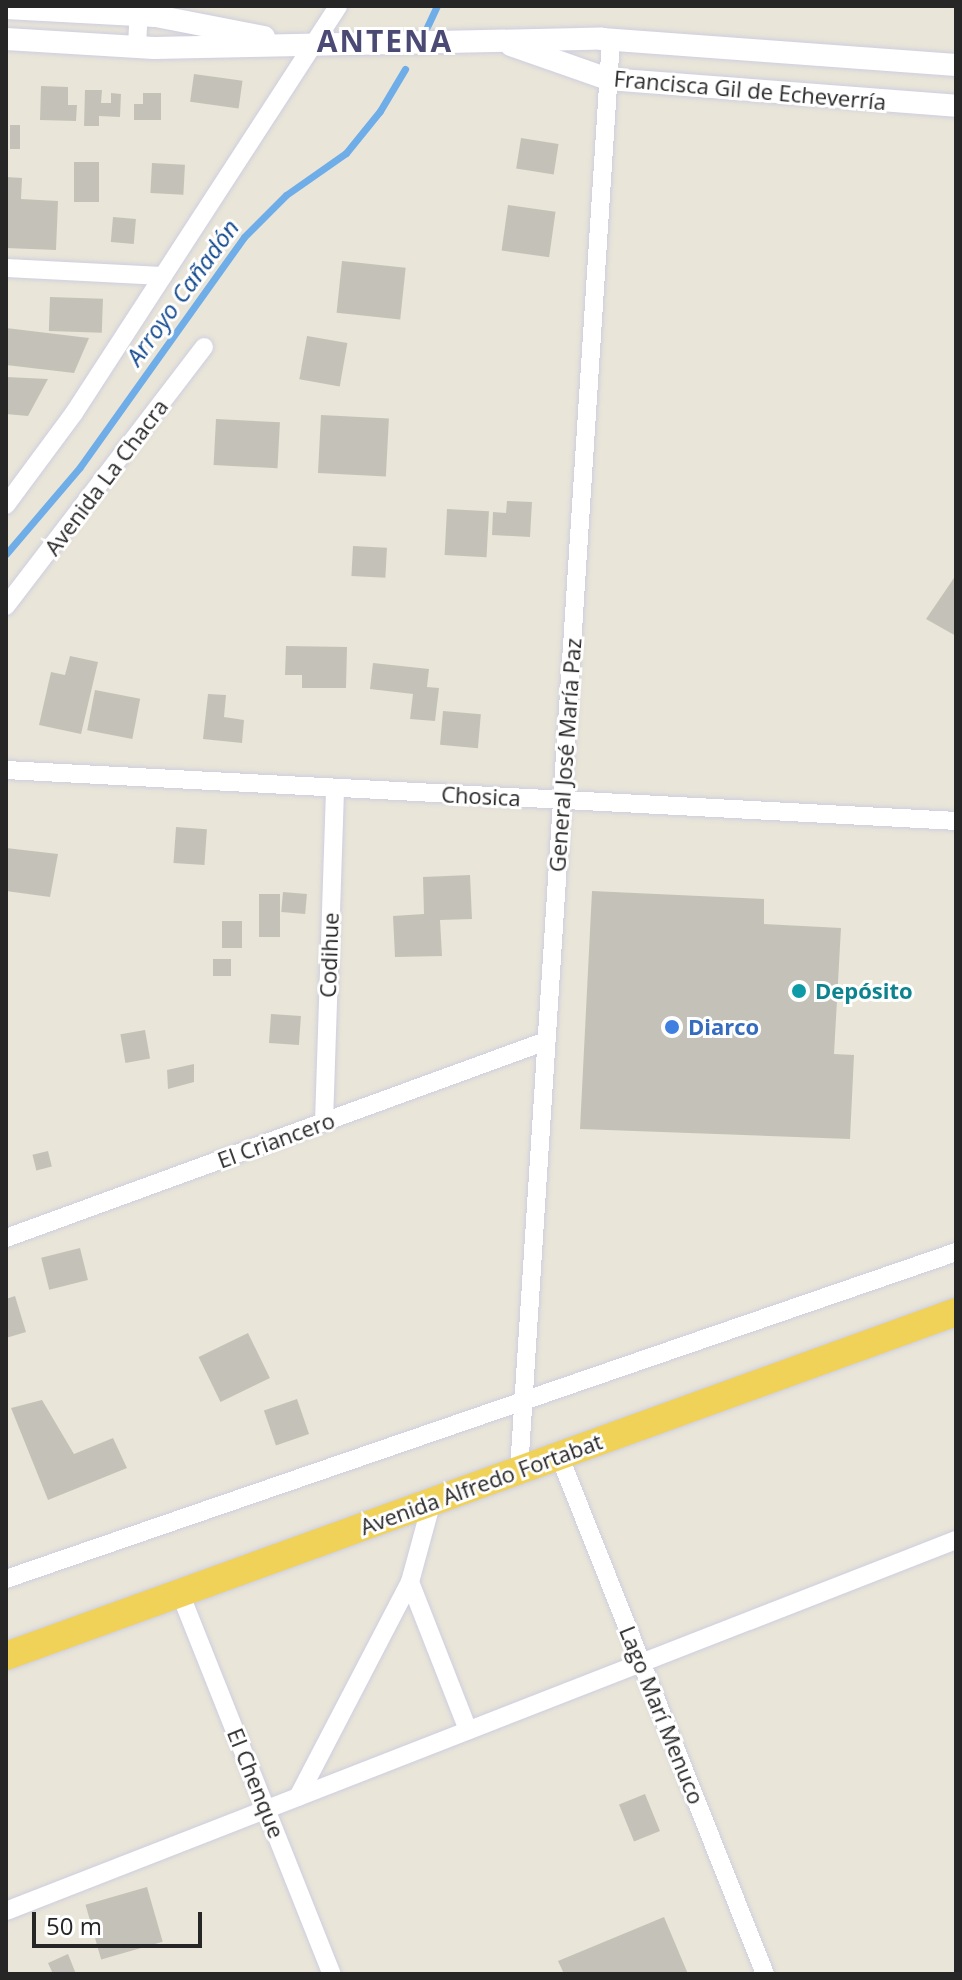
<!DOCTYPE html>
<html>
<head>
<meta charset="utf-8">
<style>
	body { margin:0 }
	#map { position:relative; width:962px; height:1980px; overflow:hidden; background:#e9e5d8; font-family:"Open Sans",sans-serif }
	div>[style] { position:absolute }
	.stream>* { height:7px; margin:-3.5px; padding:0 3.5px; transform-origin:3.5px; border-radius:3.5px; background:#6eade8 }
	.building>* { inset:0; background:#c4c2b8; transform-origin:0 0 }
	.roads { filter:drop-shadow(0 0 2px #cecedf) drop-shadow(0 0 2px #cecedf) }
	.minor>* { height:18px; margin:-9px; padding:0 9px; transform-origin:9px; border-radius:9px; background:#fff }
	.tertiary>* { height:22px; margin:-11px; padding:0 11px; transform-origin:11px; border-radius:11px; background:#fff }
	.trunk>* { height:28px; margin:-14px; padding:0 14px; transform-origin:14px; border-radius:14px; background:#f0d258 }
	.dots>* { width:22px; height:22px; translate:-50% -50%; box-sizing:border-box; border:4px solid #fff; border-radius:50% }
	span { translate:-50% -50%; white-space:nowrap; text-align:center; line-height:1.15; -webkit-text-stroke:6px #fff; paint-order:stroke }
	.street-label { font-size:22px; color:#262626 }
	.culture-label { font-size:22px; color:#0d838f; font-weight:700 }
	.left { translate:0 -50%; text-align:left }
	.shop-label { font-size:22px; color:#366cbe; font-weight:700 }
	.water-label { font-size:24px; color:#12498f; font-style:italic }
	.district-label { font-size:30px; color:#4b4a74; font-weight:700; letter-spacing:2px }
	.frame { position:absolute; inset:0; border:8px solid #262626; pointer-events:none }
	.scale { position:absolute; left:32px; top:1912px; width:170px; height:36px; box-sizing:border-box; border:4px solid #262626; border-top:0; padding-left:10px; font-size:24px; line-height:28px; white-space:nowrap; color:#262626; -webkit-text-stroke:6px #fff; paint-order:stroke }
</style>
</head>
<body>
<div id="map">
	<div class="stream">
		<div style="left:427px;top:27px;width:23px;rotate:-65deg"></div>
		<div style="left:6px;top:554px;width:114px;rotate:-49.6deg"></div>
		<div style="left:80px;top:467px;width:282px;rotate:-54.5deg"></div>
		<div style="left:244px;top:237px;width:59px;rotate:-45deg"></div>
		<div style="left:286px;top:195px;width:73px;rotate:-35deg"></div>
		<div style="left:346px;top:153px;width:54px;rotate:-51deg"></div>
		<div style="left:380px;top:111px;width:49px;rotate:-59.2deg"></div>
	</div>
	<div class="building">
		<div style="left:194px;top:74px;width:49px;height:28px;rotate:8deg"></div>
		<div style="clip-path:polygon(41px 86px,68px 87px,68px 105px,77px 105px,76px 121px,40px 120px)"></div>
		<div style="clip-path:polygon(85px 90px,102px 90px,101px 103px,111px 103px,111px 93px,121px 94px,120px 117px,99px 116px,99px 126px,84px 126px)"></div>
		<div style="clip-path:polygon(143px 93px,161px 93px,161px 120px,134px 120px,134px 104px,143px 104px)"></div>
		<div style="left:10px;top:125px;width:10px;height:24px"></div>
		<div style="left:521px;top:138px;width:38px;height:31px;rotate:9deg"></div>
		<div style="left:74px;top:162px;width:25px;height:40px"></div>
		<div style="left:152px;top:163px;width:33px;height:30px;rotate:3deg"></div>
		<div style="clip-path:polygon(6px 177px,22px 178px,21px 199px,58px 201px,56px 250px,6px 248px)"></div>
		<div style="left:508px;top:205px;width:48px;height:46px;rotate:8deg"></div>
		<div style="left:113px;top:217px;width:23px;height:25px;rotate:5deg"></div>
		<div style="left:342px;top:261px;width:64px;height:52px;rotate:6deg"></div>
		<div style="left:50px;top:297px;width:53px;height:34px;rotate:2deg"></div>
		<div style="clip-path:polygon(6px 328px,89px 338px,74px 373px,6px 365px)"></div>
		<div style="left:307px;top:336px;width:41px;height:44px;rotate:10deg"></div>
		<div style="clip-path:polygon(6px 377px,48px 379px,28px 416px,6px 414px)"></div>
		<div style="left:321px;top:415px;width:68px;height:58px;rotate:3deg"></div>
		<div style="left:216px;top:419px;width:64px;height:46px;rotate:3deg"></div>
		<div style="clip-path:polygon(507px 501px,532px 502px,530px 537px,492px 535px,493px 512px,506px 513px)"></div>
		<div style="left:447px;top:509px;width:42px;height:46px;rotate:3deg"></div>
		<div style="left:353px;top:546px;width:34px;height:30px;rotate:3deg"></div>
		<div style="clip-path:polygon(956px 575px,956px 636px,926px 619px)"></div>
		<div style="clip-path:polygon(286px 646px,347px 647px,346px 688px,302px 688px,302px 675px,285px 675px)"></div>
		<div style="clip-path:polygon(70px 656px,98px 662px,81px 734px,39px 725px,51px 672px,65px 675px)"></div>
		<div style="clip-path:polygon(373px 663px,429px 669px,427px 687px,439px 688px,435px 721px,410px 719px,413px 694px,370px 689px)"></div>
		<div style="left:95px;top:690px;width:46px;height:41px;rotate:11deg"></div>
		<div style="clip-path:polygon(208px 694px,226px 695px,224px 717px,244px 720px,242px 743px,203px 739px)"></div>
		<div style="left:443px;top:711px;width:38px;height:34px;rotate:5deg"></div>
		<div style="left:176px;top:827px;width:31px;height:36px;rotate:4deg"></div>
		<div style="clip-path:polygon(6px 848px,58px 854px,50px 897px,6px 891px)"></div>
		<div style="clip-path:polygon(470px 875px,472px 919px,440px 920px,442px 956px,395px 957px,393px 916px,424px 914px,423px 877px)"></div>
		<div style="clip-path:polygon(592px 891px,764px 899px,764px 924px,841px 928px,834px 1054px,854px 1055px,850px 1139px,580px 1129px)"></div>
		<div style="left:283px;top:892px;width:24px;height:20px;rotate:5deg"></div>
		<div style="left:259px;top:894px;width:21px;height:43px"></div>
		<div style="left:222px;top:921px;width:20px;height:27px"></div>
		<div style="left:231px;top:959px;width:17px;height:18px;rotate:90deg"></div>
		<div style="left:271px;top:1014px;width:30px;height:29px;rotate:4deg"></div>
		<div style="left:145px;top:1030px;width:29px;height:25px;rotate:80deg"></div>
		<div style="clip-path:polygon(194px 1064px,194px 1082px,168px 1089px,167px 1070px)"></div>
		<div style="left:48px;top:1151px;width:16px;height:16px;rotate:76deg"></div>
		<div style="left:80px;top:1248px;width:33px;height:40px;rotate:76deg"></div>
		<div style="clip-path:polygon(15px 1296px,26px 1332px,6px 1338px,6px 1299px)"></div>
		<div style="left:248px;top:1333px;width:50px;height:55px;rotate:64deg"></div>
		<div style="left:297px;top:1399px;width:37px;height:35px;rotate:71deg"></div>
		<div style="clip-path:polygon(42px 1400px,74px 1454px,113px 1438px,127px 1468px,48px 1500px,11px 1408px)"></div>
		<div style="left:645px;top:1794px;width:40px;height:28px;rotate:68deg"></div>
		<div style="left:147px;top:1887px;width:57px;height:64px;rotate:74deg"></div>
		<div style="clip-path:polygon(664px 1917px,688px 1974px,564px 1974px,558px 1961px)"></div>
		<div style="clip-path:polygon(68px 1954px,76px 1974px,53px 1974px,48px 1963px)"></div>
	</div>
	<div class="roads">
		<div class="minor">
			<div style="left:137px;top:47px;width:41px;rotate:-87.2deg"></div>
			<div style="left:6px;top:268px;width:157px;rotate:2.9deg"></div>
			<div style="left:6px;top:505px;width:114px;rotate:-53.5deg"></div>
			<div style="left:74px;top:413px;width:485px;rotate:-57deg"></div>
			<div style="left:6px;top:606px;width:326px;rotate:-52.6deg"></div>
			<div style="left:6px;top:770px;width:951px;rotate:3.07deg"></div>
			<div style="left:324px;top:1122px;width:334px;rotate:-88.1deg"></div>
			<div style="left:6px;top:1238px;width:575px;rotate:-20.04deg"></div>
			<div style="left:559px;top:1455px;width:558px;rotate:68.35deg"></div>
			<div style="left:519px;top:1470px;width:1433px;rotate:-86.32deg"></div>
			<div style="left:6px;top:1579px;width:1005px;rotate:-18.99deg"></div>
			<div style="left:410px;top:1582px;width:159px;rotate:68.6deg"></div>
			<div style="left:180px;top:1593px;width:410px;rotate:68.3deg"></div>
			<div style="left:298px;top:1797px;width:242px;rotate:-62.5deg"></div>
			<div style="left:410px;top:1582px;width:84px;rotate:-74.8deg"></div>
			<div style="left:6px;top:1911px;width:1020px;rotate:-21.33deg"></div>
		</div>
		<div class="tertiary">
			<div style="left:6px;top:8px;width:150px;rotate:3.1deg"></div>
			<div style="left:156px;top:16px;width:110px;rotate:11deg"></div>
			<div style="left:6px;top:39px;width:148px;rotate:3.5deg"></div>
			<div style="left:154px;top:48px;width:448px;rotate:-1.2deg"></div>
			<div style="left:602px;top:39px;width:355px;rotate:4.2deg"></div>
			<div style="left:511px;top:45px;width:103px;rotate:19.3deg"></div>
			<div style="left:608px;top:79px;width:349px;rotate:4.4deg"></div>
		</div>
		<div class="trunk">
			<div style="left:6px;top:1656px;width:1010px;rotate:-19.91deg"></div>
		</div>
	</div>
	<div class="dots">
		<div style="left:799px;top:991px;background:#0f9aa8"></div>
		<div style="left:672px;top:1027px;background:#3f7fe0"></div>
	</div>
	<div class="street-label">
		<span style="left:750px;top:90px;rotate:5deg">Francisca Gil de Echeverría</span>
		<span style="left:106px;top:477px;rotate:-53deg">Avenida La Chacra</span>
		<span style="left:565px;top:755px;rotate:-86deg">General José María Paz</span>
		<span style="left:481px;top:796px;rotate:3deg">Chosica</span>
		<span style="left:329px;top:955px;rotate:-88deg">Codihue</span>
		<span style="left:276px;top:1140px;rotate:-20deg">El Criancero</span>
		<span style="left:481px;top:1484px;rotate:-20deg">Avenida Alfredo Fortabat</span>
		<span style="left:662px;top:1715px;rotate:68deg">Lago Marí Menuco</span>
		<span style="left:256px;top:1783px;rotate:68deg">El Chenque</span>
	</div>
	<div class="culture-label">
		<span class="left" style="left:815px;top:991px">Depósito</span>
	</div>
	<div class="shop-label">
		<span class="left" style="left:688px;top:1027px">Diarco</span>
	</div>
	<div class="water-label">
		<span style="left:182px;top:292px;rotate:-54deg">Arroyo Cañadón</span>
	</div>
	<div class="district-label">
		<span style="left:385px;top:41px">ANTENA</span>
	</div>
	<div class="frame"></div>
	<div class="scale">50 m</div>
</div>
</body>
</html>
